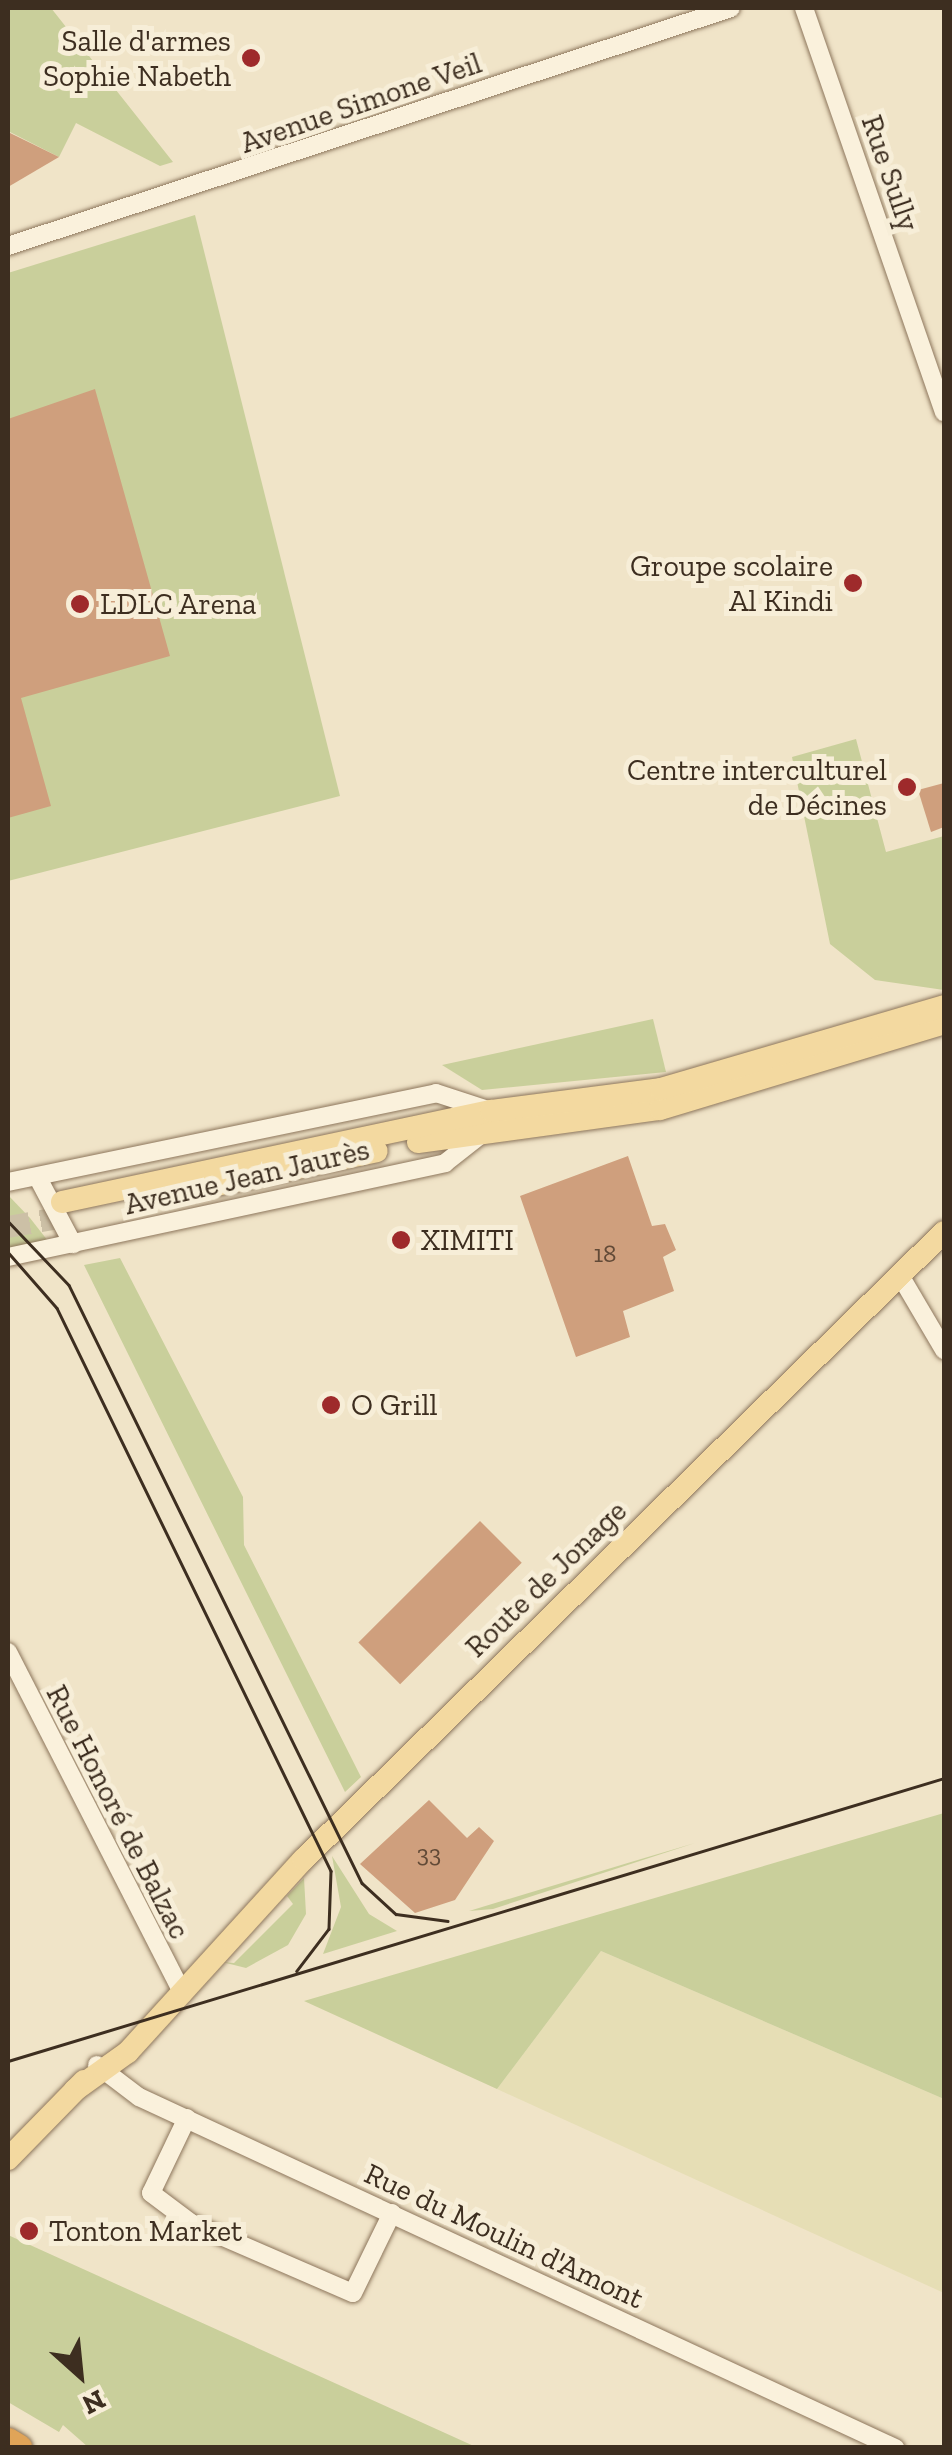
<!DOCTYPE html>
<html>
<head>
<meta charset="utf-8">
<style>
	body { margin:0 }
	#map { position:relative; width:952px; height:2455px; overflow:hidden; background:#f0e4c8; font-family:"Zilla Slab",serif }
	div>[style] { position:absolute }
	.farmland>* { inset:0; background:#e6deb5 }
	.green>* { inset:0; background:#c9cf9b }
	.building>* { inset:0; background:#cf9f7d; transform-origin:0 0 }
	.major-tunnel>* { height:22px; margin-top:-11px; transform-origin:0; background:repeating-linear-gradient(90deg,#ccc0a6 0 22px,transparent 0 33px) }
	.roads { filter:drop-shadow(0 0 2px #8d765c) drop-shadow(0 0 2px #8d765c) }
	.minor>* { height:18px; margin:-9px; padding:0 9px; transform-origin:9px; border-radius:9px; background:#faf1dc }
	.major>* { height:22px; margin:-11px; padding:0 11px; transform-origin:11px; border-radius:11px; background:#f3d9a0 }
	.highway>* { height:28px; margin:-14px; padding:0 14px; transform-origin:14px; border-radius:14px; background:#e0a458 }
	.tram>* { height:2.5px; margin:-1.25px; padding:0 1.25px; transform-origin:1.25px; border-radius:1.25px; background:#3d2e20 }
	.dots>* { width:28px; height:28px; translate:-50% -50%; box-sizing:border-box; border:5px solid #f7eed8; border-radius:50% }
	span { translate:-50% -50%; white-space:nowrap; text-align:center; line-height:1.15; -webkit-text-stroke:10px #f7eed8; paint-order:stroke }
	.number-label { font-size:25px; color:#624a37 }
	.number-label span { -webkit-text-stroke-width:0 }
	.poi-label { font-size:30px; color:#3d2e20 }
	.right { translate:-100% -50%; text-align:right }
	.left { translate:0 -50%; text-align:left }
	.street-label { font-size:30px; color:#3d2e20 }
	.frame { position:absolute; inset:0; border:10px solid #3d2e20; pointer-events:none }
	.north { position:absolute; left:30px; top:2325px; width:100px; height:100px; -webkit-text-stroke:8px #f7eed8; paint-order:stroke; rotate:153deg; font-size:28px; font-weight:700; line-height:40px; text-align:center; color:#3d2e20 }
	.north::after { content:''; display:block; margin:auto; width:35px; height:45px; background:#3d2e20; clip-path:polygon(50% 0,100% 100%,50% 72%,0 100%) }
</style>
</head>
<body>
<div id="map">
	<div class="farmland">
		<div style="clip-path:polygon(601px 1951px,944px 2099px,944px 2293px,497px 2089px)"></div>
	</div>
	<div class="green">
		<div style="clip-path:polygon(8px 8px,51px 8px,173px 162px,160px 166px,76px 123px,59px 157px,8px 131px)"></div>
		<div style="clip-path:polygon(195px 215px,340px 796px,8px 881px,8px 273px)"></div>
		<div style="clip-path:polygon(856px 739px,886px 852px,944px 836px,944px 990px,875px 980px,830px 944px,792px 757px)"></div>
		<div style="clip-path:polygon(653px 1019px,666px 1072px,482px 1090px,442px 1065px)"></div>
		<div style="clip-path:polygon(8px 1195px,30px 1218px,48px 1241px,8px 1248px)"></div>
		<div style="clip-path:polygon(120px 1258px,243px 1497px,244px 1545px,361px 1777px,345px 1792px,84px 1265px)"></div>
		<div style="clip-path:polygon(944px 1813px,944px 2099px,601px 1951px,497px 2089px,304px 2001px)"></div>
		<div style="clip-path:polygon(695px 1843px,493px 1909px,469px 1911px,631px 1862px)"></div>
		<div style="clip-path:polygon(332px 1856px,369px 1914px,397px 1931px,323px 1954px,341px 1907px)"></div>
		<div style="clip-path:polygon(304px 1878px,306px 1914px,288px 1945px,246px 1968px,222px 1962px,234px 1963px,293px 1904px,287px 1896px)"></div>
		<div style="clip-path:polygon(8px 2235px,476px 2447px,88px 2447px,63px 2425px,59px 2432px,8px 2402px)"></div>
	</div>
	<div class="building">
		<div style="clip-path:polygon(8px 132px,59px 157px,8px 187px)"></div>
		<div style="clip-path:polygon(95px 389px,170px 656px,21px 698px,51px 806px,8px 818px,8px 419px)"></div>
		<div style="clip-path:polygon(944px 783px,944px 827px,931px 832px,918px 790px)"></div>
		<div style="clip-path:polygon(628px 1156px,652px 1226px,665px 1224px,676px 1250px,663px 1257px,674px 1291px,623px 1311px,630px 1337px,576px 1357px,520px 1196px)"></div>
		<div style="left:480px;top:1521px;width:59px;height:172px;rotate:45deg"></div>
		<div style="clip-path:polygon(429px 1800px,467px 1838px,479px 1827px,494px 1841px,455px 1900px,415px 1913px,360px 1864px)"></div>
	</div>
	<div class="major-tunnel">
		<div style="left:8px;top:1227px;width:63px;rotate:-10.1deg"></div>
	</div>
	<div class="roads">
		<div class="minor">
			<div style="left:804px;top:8px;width:428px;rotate:70.9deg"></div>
			<div style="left:8px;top:246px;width:761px;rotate:-18.22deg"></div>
			<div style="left:38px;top:1178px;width:75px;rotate:62.1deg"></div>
			<div style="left:8px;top:1182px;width:437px;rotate:-11.7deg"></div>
			<div style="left:436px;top:1093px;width:58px;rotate:18.1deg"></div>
			<div style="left:8px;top:1257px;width:447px;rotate:-12.1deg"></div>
			<div style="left:445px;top:1163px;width:53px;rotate:-38.2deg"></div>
			<div style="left:901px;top:1277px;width:85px;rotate:59.5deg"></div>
			<div style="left:8px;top:1652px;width:384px;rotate:62.9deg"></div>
			<div style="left:97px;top:2065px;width:53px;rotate:37.3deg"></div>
			<div style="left:139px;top:2097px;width:834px;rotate:24.9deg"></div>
			<div style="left:187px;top:2118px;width:83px;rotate:115.6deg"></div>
			<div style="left:151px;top:2193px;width:50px;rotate:36.9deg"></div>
			<div style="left:191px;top:2223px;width:176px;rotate:23.4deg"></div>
			<div style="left:353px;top:2293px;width:89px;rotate:-64deg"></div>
		</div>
		<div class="major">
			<div style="left:418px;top:1142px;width:244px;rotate:-7.8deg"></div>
			<div style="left:660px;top:1109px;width:297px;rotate:-16.8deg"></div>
			<div style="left:178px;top:1193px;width:203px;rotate:-11.9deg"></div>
			<div style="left:62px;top:1202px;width:439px;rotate:-12deg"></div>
			<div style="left:491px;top:1111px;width:171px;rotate:-7.4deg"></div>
			<div style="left:661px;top:1089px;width:295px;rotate:-16.3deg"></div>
			<div style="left:75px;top:2090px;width:65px;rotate:-35.6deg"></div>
			<div style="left:128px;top:2052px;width:260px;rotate:-47.7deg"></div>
			<div style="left:303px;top:1860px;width:897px;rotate:-44.41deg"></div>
			<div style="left:8px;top:2159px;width:109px;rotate:-45.7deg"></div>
		</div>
		<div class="highway">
			<div style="left:8px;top:2442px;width:12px;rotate:31deg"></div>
		</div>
	</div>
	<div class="tram">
		<div style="left:8px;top:1221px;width:88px;rotate:46.4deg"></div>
		<div style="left:69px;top:1285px;width:666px;rotate:63.9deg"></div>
		<div style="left:362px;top:1883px;width:46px;rotate:42.4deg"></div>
		<div style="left:396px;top:1914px;width:52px;rotate:7.7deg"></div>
		<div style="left:8px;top:1252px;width:74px;rotate:48.8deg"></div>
		<div style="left:57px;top:1308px;width:626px;rotate:64.05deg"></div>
		<div style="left:331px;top:1871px;width:58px;rotate:92deg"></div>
		<div style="left:329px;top:1929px;width:53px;rotate:127.3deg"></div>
		<div style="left:8px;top:2061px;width:978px;rotate:-16.82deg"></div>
	</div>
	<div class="dots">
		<div style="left:251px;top:58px;background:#9e2a2b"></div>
		<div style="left:853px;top:583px;background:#9e2a2b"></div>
		<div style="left:80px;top:604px;background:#9e2a2b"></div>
		<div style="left:907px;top:787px;background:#9e2a2b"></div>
		<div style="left:401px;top:1240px;background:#9e2a2b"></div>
		<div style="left:331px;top:1405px;background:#9e2a2b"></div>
		<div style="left:29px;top:2231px;background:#9e2a2b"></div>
	</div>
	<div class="number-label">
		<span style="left:605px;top:1253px">18</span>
		<span style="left:429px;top:1853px">33</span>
	</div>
	<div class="poi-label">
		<span class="right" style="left:231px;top:58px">Salle d'armes<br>Sophie Nabeth</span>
		<span class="right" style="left:833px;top:583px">Groupe scolaire<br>Al Kindi</span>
		<span class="left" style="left:100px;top:604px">LDLC Arena</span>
		<span class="right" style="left:887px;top:787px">Centre interculturel<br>de Décines</span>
		<span class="left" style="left:421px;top:1240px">XIMITI</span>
		<span class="left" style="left:351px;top:1405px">O Grill</span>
		<span class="left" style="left:49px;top:2231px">Tonton Market</span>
	</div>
	<div class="street-label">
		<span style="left:361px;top:103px;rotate:-19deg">Avenue Simone Veil</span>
		<span style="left:890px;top:173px;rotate:71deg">Rue Sully</span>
		<span style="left:247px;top:1177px;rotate:-13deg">Avenue Jean Jaurès</span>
		<span style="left:546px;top:1579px;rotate:-44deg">Route de Jonage</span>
		<span style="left:118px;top:1812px;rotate:63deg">Rue Honoré de Balzac</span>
		<span style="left:504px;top:2236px;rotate:25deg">Rue du Moulin d'Amont</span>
	</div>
	<div class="frame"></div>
	<div class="north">N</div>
</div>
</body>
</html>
